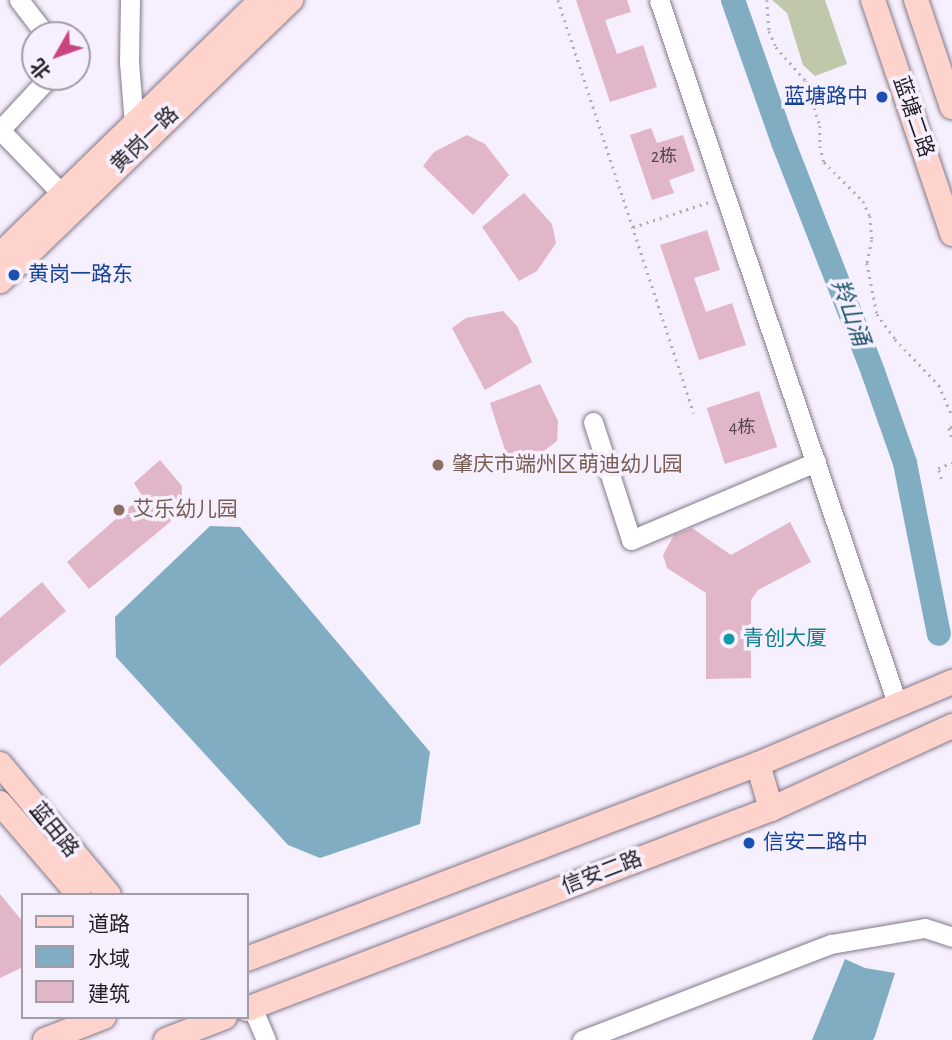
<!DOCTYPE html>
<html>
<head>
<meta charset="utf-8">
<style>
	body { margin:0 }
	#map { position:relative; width:952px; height:1040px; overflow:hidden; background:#f6effd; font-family:"Alegreya Sans","Noto Sans SC",sans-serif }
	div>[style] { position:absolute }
	.green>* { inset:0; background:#bfc8aa }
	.water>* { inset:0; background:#80adc1 }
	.river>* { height:24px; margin:-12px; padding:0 12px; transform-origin:12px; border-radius:12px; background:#80adc1 }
	.building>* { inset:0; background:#e1b6c9; transform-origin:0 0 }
	.path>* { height:2.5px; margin-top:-1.25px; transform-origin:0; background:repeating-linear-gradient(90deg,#b3acb8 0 2px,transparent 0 7px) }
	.roads { filter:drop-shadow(0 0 2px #817989) drop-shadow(0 0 2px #817989) }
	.minor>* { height:19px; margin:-9.5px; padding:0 9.5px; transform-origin:9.5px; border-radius:9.5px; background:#fff }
	.major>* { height:24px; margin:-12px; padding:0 12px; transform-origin:12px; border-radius:12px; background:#fed3cc }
	.dots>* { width:19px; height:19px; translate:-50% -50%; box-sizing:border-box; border:4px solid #f6effd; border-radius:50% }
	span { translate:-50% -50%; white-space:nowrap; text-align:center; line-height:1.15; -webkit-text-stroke:7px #f6effd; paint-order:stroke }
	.number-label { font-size:18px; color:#52454f }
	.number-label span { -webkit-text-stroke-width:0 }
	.transit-label { font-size:21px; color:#164399 }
	.right { translate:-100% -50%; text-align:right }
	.left { translate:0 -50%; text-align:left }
	.street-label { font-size:21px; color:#231f26 }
	.education-label { font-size:21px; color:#785e54 }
	.culture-label { font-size:21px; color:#0d838f }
	.water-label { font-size:23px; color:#1b556b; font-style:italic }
	.legend { position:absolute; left:21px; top:893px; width:228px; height:126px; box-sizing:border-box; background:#f6effd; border:2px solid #a29ca7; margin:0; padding:9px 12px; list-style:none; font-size:21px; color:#231f26 }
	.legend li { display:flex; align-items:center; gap:14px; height:35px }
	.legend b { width:35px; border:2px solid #a29ca7 }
	.north { position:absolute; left:21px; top:21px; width:70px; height:70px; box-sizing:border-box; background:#f6effd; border:2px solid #a29ca7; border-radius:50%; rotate:230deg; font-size:19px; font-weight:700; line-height:28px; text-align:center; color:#231f26 }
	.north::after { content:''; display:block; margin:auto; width:24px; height:32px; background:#cb4482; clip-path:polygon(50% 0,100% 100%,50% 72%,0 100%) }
</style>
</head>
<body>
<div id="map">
	<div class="green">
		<div style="clip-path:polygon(772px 0,825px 0,847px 64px,815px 76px,803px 65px,787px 13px)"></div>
	</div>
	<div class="water">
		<div style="clip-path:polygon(210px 526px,240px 527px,430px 752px,420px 824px,320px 858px,288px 845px,116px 657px,115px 617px)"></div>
		<div style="clip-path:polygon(845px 959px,865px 968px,895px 973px,875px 1036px,873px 1040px,812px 1040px)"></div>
	</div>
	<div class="river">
		<div style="left:733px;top:0;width:151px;rotate:70.6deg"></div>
		<div style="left:783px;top:142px;width:247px;rotate:68.6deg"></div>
		<div style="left:873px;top:372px;width:96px;rotate:70.6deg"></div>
		<div style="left:905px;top:463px;width:174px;rotate:78.8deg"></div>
	</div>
	<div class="building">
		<div style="clip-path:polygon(576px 0,627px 0,631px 12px,605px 20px,617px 54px,643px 45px,657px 87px,610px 102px)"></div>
		<div style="clip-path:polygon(651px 128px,657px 143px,683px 135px,695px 171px,669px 180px,674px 193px,652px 200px,630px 135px)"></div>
		<div style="clip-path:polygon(467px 135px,485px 144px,509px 175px,473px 215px,423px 166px,434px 152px)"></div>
		<div style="clip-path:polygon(524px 193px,552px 224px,556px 243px,537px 271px,519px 281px,482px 227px)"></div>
		<div style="clip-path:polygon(707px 230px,720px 270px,694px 278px,706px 312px,732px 303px,746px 345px,699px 360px,660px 245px)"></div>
		<div style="clip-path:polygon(503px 311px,517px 326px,532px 362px,485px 390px,452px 328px,466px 318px)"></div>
		<div style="clip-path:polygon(540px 384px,558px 421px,557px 441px,530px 462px,510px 466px,490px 403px)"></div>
		<div style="left:759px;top:391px;width:59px;height:55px;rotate:72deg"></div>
		<div style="clip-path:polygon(160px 460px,182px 486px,181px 513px,89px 589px,67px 562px,142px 496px,134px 483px)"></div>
		<div style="clip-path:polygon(790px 522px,811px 562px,758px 590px,751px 600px,751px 678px,706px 679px,706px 593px,667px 568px,663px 555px,674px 535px,692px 528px,731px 555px)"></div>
		<div style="clip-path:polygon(42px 582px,66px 611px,0 666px,0 618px)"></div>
		<div style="clip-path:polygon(0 894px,23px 922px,23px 967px,0 978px)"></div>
	</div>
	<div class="path">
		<div style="left:558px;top:0;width:435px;rotate:71.8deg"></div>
		<div style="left:767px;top:0;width:31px;rotate:86deg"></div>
		<div style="left:769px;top:31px;width:17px;rotate:66deg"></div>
		<div style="left:776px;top:47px;width:45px;rotate:48.6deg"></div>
		<div style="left:806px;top:81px;width:47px;rotate:72.7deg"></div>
		<div style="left:820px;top:126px;width:20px;rotate:90deg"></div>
		<div style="left:820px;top:146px;width:16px;rotate:76deg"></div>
		<div style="left:824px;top:162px;width:55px;rotate:45deg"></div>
		<div style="left:863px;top:201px;width:17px;rotate:65deg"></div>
		<div style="left:870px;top:216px;width:24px;rotate:85deg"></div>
		<div style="left:872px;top:240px;width:24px;rotate:102deg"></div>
		<div style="left:867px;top:263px;width:52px;rotate:78.9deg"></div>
		<div style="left:877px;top:314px;width:31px;rotate:54deg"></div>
		<div style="left:895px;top:339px;width:64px;rotate:46.3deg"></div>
		<div style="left:939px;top:385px;width:33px;rotate:67deg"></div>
		<div style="left:633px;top:227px;width:80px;rotate:-18.2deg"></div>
		<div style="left:952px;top:427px;width:3px;rotate:162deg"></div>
		<div style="left:949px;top:428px;width:9px;rotate:72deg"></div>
		<div style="left:941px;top:479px;width:11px;rotate:-105deg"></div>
		<div style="left:938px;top:468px;width:15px;rotate:-20deg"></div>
	</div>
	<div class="roads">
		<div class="minor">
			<div style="left:19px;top:0;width:44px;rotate:52.4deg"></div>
			<div style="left:130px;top:0;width:62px;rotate:90.9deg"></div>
			<div style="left:129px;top:62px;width:62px;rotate:85.4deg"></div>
			<div style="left:659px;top:0;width:742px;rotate:71.3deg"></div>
			<div style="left:0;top:130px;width:89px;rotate:45.9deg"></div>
			<div style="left:0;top:130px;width:72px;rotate:-47.2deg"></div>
			<div style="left:593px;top:422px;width:124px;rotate:72.1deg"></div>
			<div style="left:631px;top:540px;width:201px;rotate:-22.9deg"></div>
			<div style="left:252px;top:1007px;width:36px;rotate:67deg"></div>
			<div style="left:582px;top:1040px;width:267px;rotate:-21.1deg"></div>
			<div style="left:831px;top:944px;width:95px;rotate:-9.7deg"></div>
			<div style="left:925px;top:928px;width:28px;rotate:18deg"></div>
		</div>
		<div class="major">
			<div style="left:873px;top:0;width:247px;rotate:71.3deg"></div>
			<div style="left:916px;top:0;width:113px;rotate:71.4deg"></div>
			<div style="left:0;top:255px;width:365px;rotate:-44.3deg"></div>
			<div style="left:0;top:281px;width:405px;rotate:-44deg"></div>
			<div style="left:0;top:764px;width:170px;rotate:50.2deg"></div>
			<div style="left:758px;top:764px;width:47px;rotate:73.9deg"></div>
			<div style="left:0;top:803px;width:121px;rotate:49.3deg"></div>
			<div style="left:247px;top:959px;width:547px;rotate:-20.89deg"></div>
			<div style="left:758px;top:764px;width:211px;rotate:-22.9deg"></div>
			<div style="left:247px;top:1009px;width:561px;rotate:-20.89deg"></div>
			<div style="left:771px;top:809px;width:199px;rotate:-24.6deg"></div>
			<div style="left:45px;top:1040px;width:63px;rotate:-21.3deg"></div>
			<div style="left:166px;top:1040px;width:63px;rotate:-21.3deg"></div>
		</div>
	</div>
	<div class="dots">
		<div style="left:882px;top:97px;background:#1a4fb4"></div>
		<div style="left:14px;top:275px;background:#1a4fb4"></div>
		<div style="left:438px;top:465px;background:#8d6e63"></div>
		<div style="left:119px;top:510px;background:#8d6e63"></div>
		<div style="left:729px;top:639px;background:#0f9aa8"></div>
		<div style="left:749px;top:843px;background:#1a4fb4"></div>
	</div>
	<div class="number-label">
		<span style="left:664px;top:157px">2栋</span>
		<span style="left:742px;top:428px">4栋</span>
	</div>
	<div class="transit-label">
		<span class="right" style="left:868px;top:97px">蓝塘路中</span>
		<span class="left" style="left:28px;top:275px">黄岗一路东</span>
		<span class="left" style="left:763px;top:843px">信安二路中</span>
	</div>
	<div class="street-label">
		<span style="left:913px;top:117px;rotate:71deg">蓝塘二路</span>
		<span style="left:145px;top:140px;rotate:-44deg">黄岗一路</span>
		<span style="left:54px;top:830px;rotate:51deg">蓝田路</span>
		<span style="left:602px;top:873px;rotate:-21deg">信安二路</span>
	</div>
	<div class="education-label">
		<span class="left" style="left:452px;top:465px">肇庆市端州区萌迪幼儿园</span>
		<span class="left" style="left:133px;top:510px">艾乐幼儿园</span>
	</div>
	<div class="culture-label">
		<span class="left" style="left:743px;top:639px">青创大厦</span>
	</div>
	<div class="water-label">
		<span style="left:849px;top:313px;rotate:70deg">羚山涌</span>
	</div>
	<ul class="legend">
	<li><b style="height:9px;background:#fed3cc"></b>道路</li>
	<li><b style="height:19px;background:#80adc1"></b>水域</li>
	<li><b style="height:19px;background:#e1b6c9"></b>建筑</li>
	</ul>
	<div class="north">北</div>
</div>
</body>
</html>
